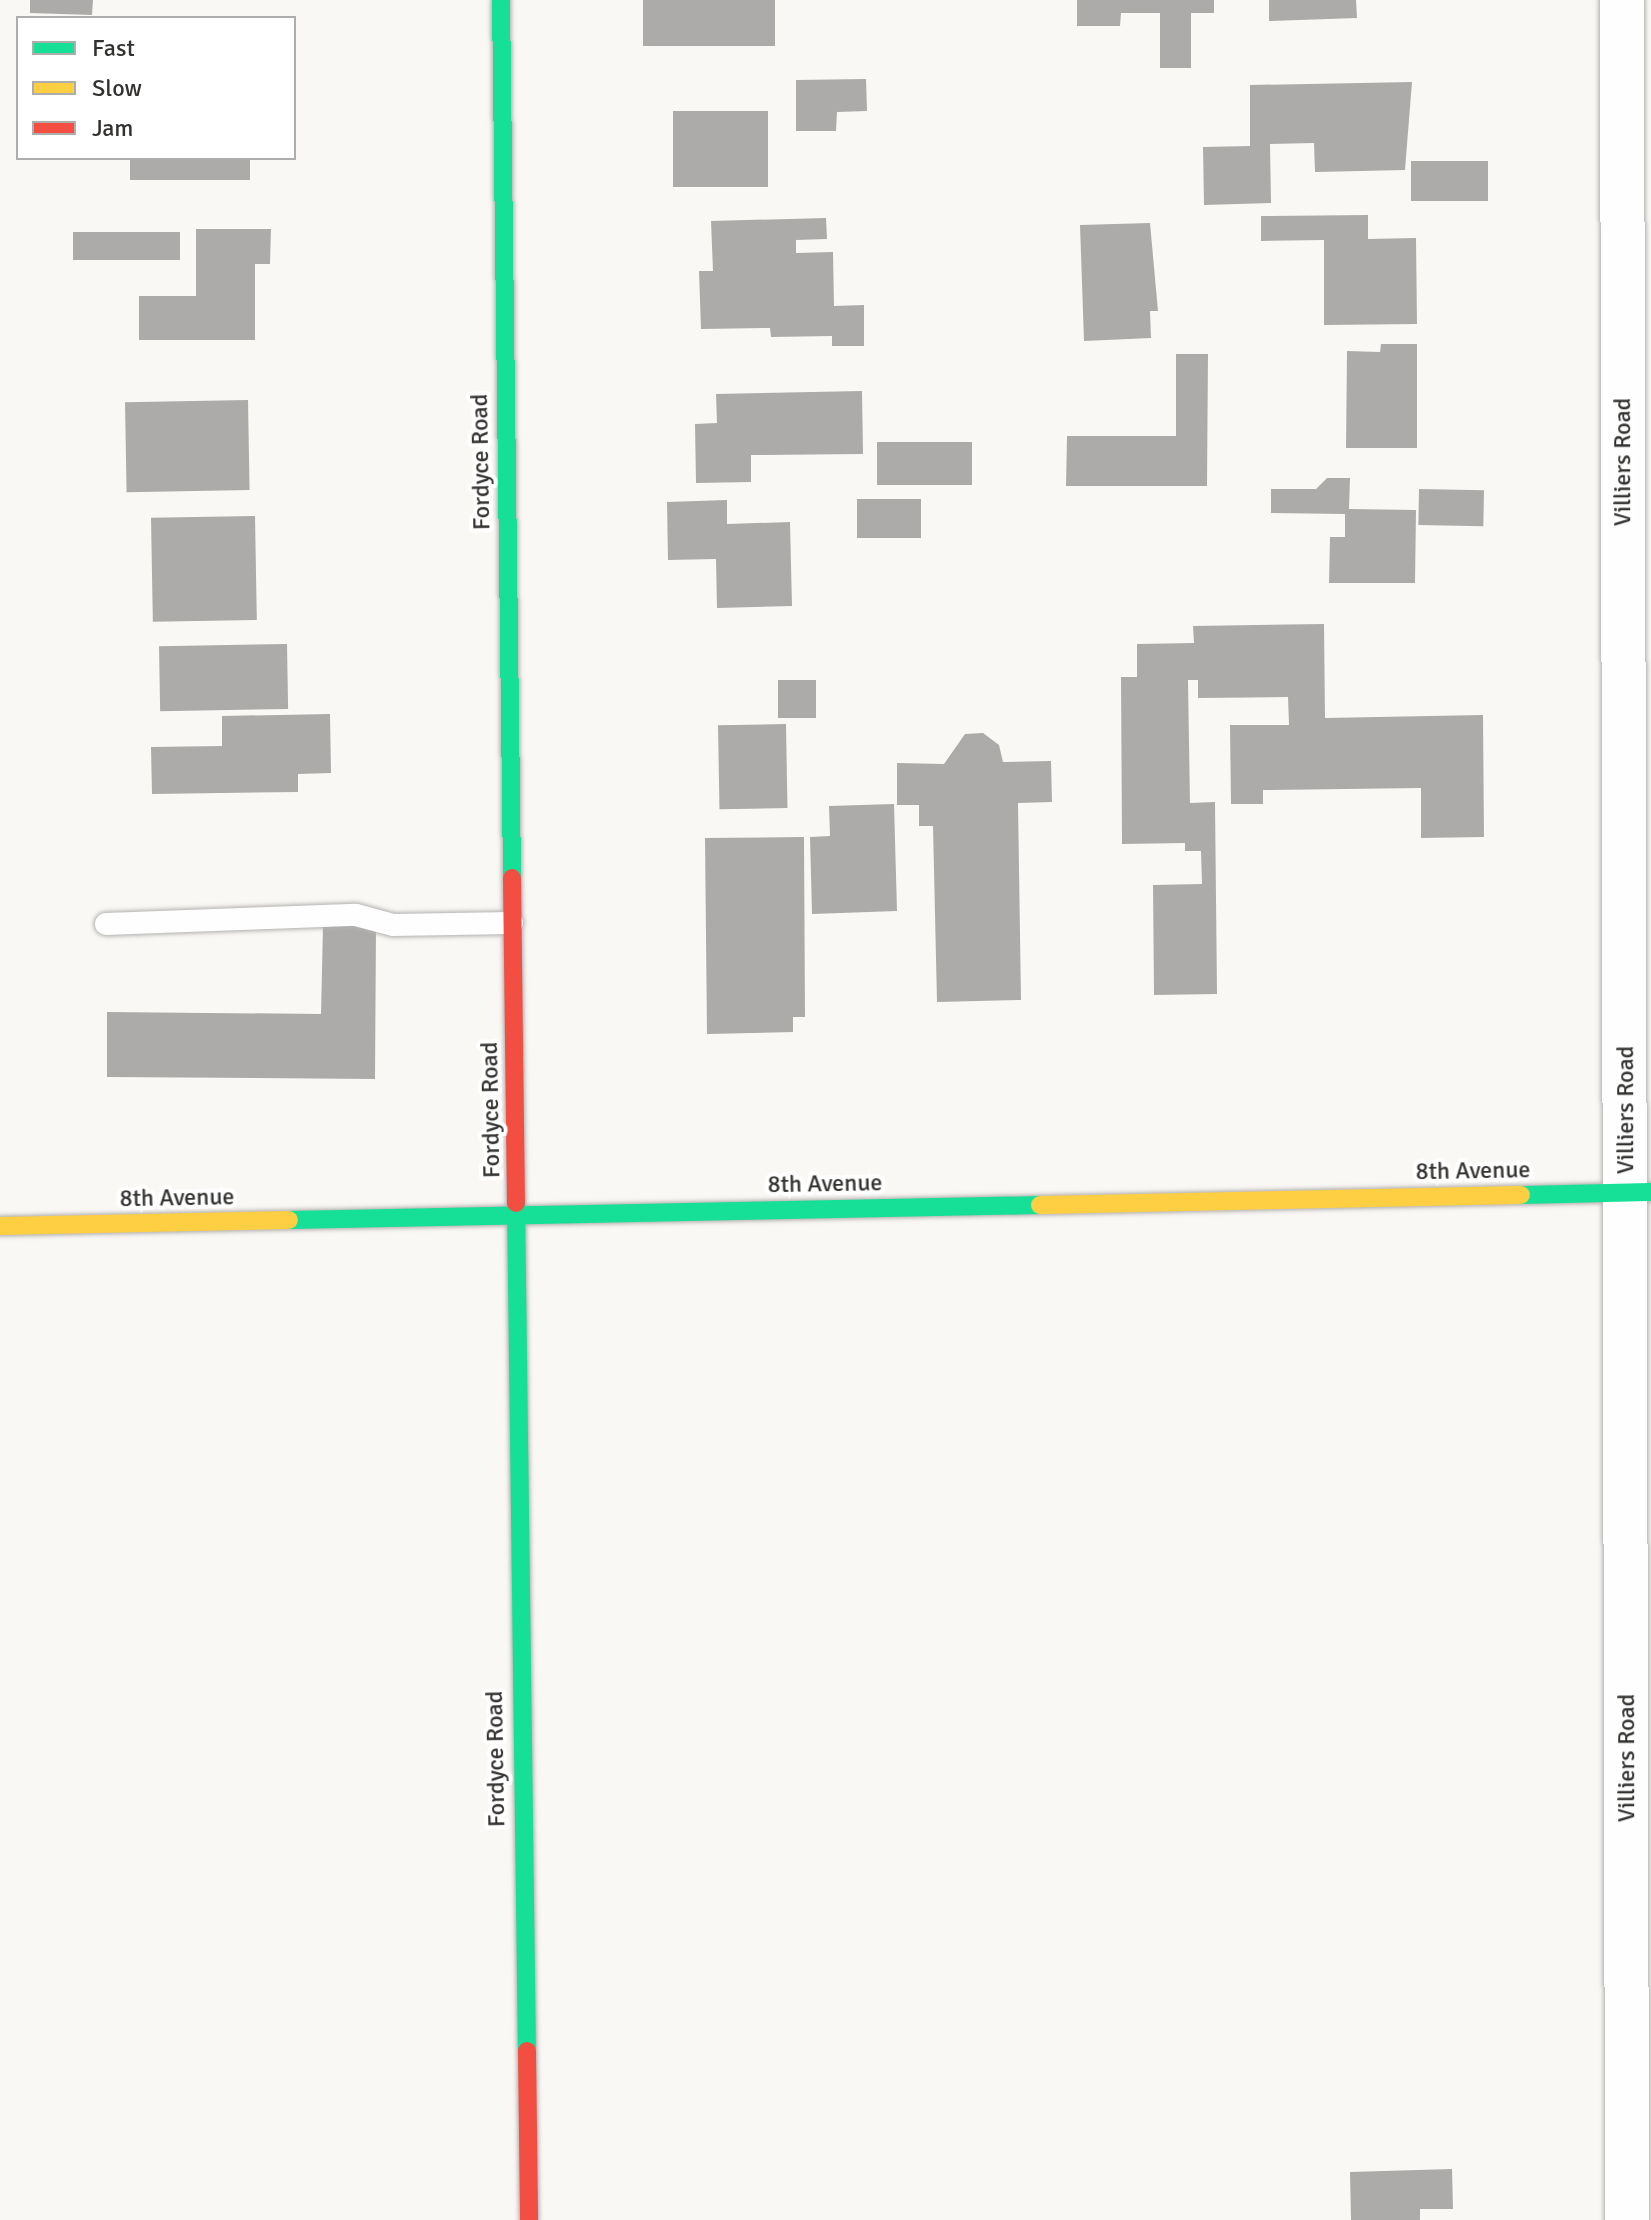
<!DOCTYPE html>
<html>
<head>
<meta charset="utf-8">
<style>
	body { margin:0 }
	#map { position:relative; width:1651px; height:2220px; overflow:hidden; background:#faf8f5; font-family:Signika,sans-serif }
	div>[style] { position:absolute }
	.building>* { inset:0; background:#acaba9; transform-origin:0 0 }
	.roads { filter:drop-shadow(0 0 2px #b3b2b0) drop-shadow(0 0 2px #b3b2b0) }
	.lane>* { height:22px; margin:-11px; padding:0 11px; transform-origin:11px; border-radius:11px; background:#fefefe }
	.street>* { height:44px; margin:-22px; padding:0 22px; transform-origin:22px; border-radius:22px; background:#fefefe }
	.fast>* { height:18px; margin:-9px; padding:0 9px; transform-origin:9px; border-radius:9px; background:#16e098 }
	.slow>* { height:18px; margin:-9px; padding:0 9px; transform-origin:9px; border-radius:9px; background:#ffcf43 }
	.jam>* { height:18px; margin:-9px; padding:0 9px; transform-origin:9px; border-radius:9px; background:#f24e42 }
	span { translate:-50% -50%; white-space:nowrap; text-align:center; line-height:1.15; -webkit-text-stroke:8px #fff; paint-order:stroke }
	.street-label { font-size:24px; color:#333230 }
	.legend { position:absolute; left:16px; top:16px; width:280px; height:144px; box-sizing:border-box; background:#fff; border:2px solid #adadac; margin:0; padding:10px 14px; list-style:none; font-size:24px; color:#333230 }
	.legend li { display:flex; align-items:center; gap:16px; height:40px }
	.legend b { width:40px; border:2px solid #adadac }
</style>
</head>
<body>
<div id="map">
	<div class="building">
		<div style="clip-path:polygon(30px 0,93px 0,92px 15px,30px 13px)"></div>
		<div style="left:643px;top:0;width:132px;height:46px"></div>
		<div style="clip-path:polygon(1077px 0,1214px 0,1214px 13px,1191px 13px,1191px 68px,1160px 68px,1160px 13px,1121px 13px,1120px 26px,1077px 26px)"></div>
		<div style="clip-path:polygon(1269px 0,1356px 0,1357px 18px,1269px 21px)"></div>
		<div style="clip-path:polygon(866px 79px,867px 111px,837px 112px,836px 131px,796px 131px,796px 80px)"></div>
		<div style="clip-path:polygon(1412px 82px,1405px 170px,1315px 172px,1314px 143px,1270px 144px,1271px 203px,1204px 205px,1203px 147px,1250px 146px,1250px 85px)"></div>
		<div style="left:673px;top:111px;width:95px;height:76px"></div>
		<div style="left:130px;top:158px;width:120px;height:22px"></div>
		<div style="left:1488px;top:161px;width:40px;height:77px;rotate:90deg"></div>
		<div style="clip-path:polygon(1368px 215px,1368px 239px,1416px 238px,1417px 324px,1324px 325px,1324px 240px,1261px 241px,1261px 216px)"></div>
		<div style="clip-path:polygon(826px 218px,827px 239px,796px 240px,796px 253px,833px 252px,834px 306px,864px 305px,864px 346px,832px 346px,832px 336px,771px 337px,770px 328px,701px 329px,699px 271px,713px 271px,711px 221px)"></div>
		<div style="clip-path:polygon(1150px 223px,1158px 311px,1150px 311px,1151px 338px,1084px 341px,1080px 225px)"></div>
		<div style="clip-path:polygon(196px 229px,271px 229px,270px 264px,255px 264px,255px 340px,139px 340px,139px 296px,196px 296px)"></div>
		<div style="left:73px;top:232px;width:107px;height:28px"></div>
		<div style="clip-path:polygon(1381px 344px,1417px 344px,1417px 448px,1346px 448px,1347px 351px,1380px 352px)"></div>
		<div style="clip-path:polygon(1176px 354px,1208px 354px,1207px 486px,1066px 486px,1067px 436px,1176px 436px)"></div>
		<div style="clip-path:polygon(862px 391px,863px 454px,751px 455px,751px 482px,696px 483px,695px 424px,717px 423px,716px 394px)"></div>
		<div style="left:248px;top:400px;width:90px;height:123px;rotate:89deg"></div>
		<div style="left:972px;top:442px;width:43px;height:95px;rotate:90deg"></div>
		<div style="clip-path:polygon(1327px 478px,1350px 478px,1349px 509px,1416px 510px,1415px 583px,1329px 583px,1330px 537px,1345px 537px,1345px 514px,1271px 513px,1271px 489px,1316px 489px)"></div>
		<div style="left:1419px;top:489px;width:65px;height:36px;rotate:1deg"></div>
		<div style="left:921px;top:499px;width:39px;height:64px;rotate:90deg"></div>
		<div style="clip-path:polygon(727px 500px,727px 524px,790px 522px,792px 606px,717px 608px,716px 559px,668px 560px,667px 502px)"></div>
		<div style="left:255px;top:516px;width:104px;height:104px;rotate:89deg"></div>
		<div style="clip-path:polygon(1324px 624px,1325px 718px,1483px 715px,1484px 837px,1421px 838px,1421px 788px,1263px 790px,1263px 804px,1231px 804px,1230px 725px,1289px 725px,1288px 697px,1198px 698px,1198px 680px,1188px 680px,1190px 803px,1215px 802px,1217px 994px,1154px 995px,1153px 885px,1202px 884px,1201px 851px,1185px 851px,1185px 843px,1122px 844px,1121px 677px,1137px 677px,1137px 644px,1194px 643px,1193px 626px)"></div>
		<div style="left:287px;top:644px;width:65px;height:128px;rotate:89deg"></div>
		<div style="left:778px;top:680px;width:38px;height:38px"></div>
		<div style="clip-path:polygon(330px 714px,331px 773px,298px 774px,298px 792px,152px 794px,151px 747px,222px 746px,222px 716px)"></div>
		<div style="left:786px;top:724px;width:84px;height:68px;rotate:89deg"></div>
		<div style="clip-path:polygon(983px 733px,999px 745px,1003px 762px,1051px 761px,1052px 802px,1018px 803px,1021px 1000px,937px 1002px,933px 826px,919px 826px,919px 805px,897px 805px,897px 763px,944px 764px,965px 734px)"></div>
		<div style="clip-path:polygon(894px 804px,897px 911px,812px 914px,810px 837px,830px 836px,829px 806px)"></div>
		<div style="clip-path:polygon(804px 837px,805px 1017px,793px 1017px,793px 1032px,707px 1034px,705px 838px)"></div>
		<div style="clip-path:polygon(323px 925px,376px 926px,375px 1079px,107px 1077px,107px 1012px,321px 1014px)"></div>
		<div style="clip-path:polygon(1452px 2169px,1453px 2209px,1420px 2209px,1420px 2220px,1351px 2220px,1350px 2172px)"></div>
	</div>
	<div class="roads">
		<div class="lane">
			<div style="left:106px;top:924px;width:250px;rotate:-2.1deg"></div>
			<div style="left:356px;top:915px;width:38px;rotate:15deg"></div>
			<div style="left:393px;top:925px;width:119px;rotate:-1deg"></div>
		</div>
		<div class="street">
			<div style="left:1622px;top:0;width:2220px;rotate:89.87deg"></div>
		</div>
		<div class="fast">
			<div style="left:501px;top:0;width:878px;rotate:89.28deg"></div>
			<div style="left:1521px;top:1195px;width:130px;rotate:-1.3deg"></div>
			<div style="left:516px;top:1203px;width:848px;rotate:89.26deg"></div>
			<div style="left:289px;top:1220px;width:751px;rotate:-1.14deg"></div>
		</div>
		<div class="slow">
			<div style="left:1040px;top:1205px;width:481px;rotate:-1.2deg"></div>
			<div style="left:0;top:1226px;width:289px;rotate:-1.2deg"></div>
		</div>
		<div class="jam">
			<div style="left:512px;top:878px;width:325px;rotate:89.3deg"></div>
			<div style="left:527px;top:2051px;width:169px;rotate:89.3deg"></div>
		</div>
	</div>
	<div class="street-label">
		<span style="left:481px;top:462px;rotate:-91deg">Fordyce Road</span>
		<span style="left:1623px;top:462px;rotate:-90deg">Villiers Road</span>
		<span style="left:491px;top:1110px;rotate:-91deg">Fordyce Road</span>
		<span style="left:1626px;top:1110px;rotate:-90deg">Villiers Road</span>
		<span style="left:1473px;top:1171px;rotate:-1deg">8th Avenue</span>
		<span style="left:825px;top:1184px;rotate:-1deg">8th Avenue</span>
		<span style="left:177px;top:1198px;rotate:-1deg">8th Avenue</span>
		<span style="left:1627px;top:1758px;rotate:-90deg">Villiers Road</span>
		<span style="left:496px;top:1759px;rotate:-91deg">Fordyce Road</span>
	</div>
	<ul class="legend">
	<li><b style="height:10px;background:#16e098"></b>Fast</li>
	<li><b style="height:10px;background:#ffcf43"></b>Slow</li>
	<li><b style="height:10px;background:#f24e42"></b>Jam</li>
	</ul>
</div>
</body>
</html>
